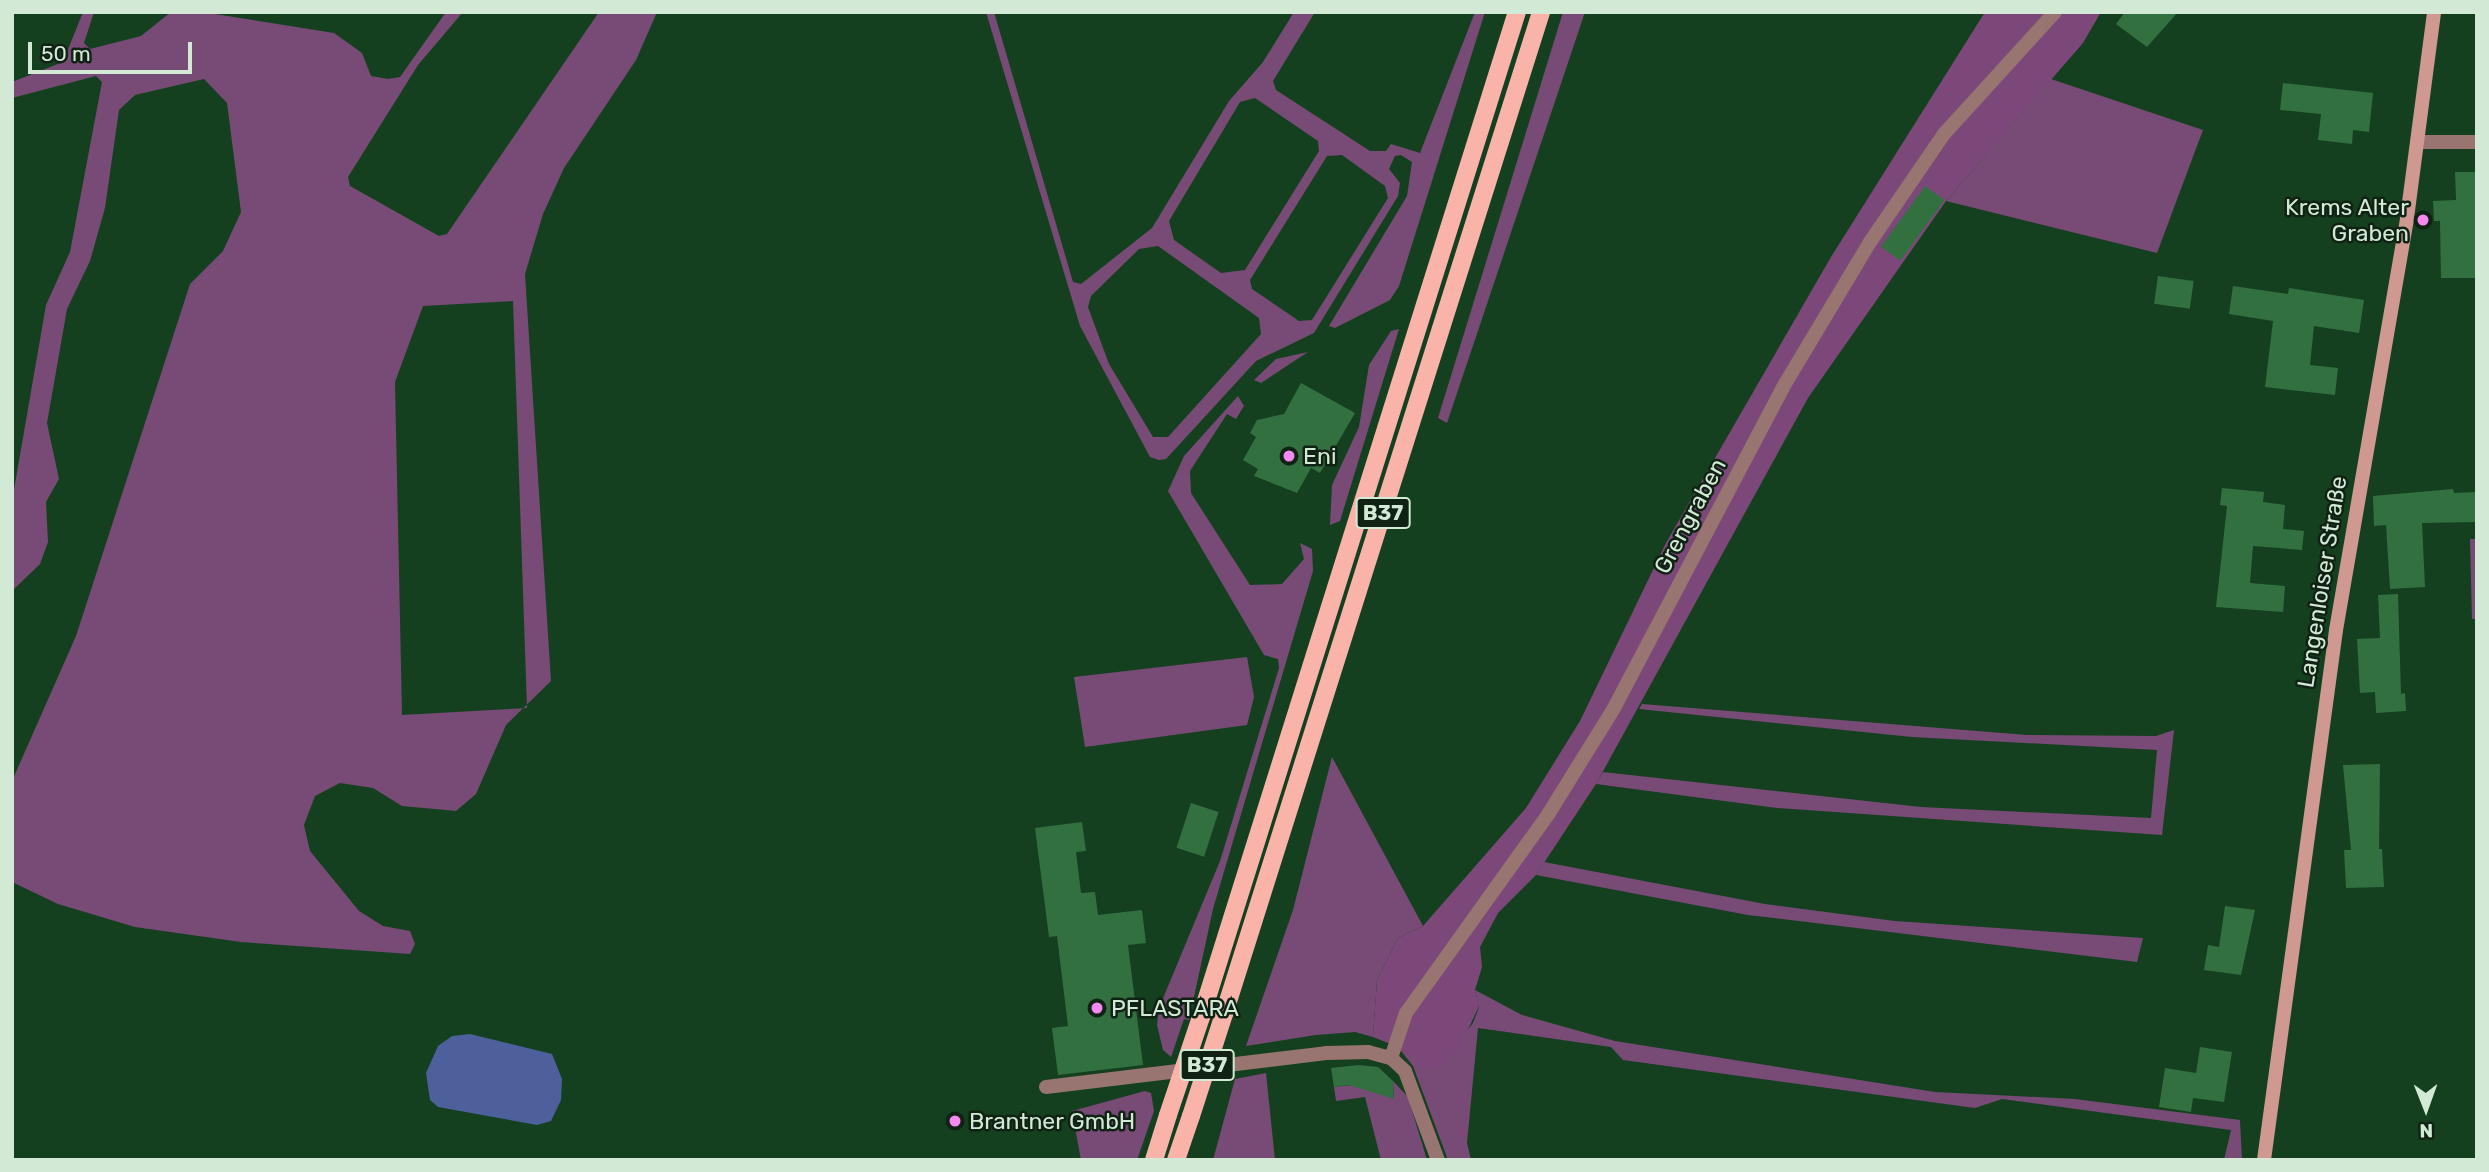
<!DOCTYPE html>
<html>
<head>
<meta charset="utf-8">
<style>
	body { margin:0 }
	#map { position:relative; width:2489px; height:1172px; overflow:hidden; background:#14401f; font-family:Rubik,sans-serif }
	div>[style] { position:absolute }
	.green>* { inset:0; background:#774b75 }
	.forest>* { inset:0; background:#7c4879 }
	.water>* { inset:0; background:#4d609c }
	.building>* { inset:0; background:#337040; transform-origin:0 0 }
	.street>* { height:14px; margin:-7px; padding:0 7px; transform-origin:7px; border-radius:7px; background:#987570 }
	.secondary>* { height:14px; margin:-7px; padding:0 7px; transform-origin:7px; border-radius:7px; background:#cf9890 }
	.primary>* { height:18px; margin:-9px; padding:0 9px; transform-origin:9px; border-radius:9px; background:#f9b3a8 }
	.primary-bridge>* { height:18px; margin:-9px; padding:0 9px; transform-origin:9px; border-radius:9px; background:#f9b3a8 }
	.dots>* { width:19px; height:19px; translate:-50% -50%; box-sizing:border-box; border:4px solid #102214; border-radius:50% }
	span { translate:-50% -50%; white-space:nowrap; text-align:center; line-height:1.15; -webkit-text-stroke:5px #102214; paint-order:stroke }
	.shield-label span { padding:2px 5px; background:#102214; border:2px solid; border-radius:5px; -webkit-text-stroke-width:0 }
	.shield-label { font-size:21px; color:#d2ead5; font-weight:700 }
	.poi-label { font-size:23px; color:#d2ead5 }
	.right { translate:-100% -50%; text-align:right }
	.left { translate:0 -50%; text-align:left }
	.street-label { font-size:23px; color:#d2ead5 }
	.frame { position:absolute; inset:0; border:14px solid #d2ead5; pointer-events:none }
	.north { position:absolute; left:2391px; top:1074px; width:70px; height:70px; -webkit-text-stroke:5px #102214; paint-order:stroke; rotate:179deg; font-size:19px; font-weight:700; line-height:28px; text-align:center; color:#d2ead5 }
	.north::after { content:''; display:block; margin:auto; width:24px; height:32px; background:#d2ead5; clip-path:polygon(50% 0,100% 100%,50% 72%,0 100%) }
	.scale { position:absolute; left:28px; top:42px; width:164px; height:32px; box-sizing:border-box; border:4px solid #d2ead5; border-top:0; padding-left:9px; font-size:21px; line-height:24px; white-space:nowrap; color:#d2ead5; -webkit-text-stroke:5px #102214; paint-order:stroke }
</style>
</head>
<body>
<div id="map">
	<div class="green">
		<div style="clip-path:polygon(evenodd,83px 12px,94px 12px,84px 43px,90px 49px,141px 36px,171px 12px,202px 12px,334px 33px,362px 53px,371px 76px,388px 79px,400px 77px,446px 12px,463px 12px,418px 65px,348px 177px,350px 186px,439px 236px,447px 234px,599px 12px,657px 12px,636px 60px,564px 168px,543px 214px,525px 274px,551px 681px,506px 725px,476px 794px,456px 811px,402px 806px,373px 788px,340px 783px,315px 796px,304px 825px,310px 851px,359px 911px,383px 926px,410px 931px,415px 944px,410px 954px,241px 942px,135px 927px,58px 904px,12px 882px,12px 781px,76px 636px,190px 284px,223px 251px,241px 212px,227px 103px,204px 79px,135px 95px,119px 110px,105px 208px,90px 261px,67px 309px,47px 423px,59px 479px,46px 502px,48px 542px,40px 564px,12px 591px,12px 501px,46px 305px,70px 252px,102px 82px,96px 76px,12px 98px,12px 82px,63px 62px,83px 12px,513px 301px,527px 708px,402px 715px,395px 382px,423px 306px,513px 301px)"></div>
		<div style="clip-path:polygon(evenodd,986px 12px,994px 12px,1073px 282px,1081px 284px,1152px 228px,1229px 101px,1263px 62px,1294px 12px,1315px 12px,1273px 81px,1276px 90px,1370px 151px,1386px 151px,1391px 144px,1420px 153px,1475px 12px,1485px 12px,1399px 286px,1390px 300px,1335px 328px,1329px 326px,1407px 196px,1412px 162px,1401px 155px,1395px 156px,1389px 169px,1400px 183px,1398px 196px,1314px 333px,1256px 361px,1166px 459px,1159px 460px,1150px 457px,1080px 326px,986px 12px,1255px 98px,1318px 141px,1319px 151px,1245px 270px,1221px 273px,1174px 240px,1169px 221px,1240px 102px,1255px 98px,986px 12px,1342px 155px,1385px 186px,1388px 198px,1312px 320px,1299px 321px,1252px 289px,1250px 280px,1327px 156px,1342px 155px,986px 12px,1158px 246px,1259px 318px,1261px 334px,1168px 437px,1153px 437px,1109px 364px,1088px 307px,1091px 296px,1139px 249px,1158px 246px)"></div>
		<div style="clip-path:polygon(1563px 12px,1585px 12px,1447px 423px,1438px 418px)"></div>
		<div style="clip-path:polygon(2051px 79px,2203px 130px,2157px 253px,1946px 201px)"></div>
		<div style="clip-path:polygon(1399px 329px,1340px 521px,1330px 525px,1332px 485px,1359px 427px,1369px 365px,1391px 331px)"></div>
		<div style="clip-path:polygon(1308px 352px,1261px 383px,1254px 380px,1276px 359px)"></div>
		<div style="clip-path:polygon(1238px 396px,1244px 406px,1236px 419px,1227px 414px,1190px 471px,1191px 493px,1250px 585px,1282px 584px,1304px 559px,1300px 543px,1312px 549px,1313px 571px,1213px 909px,1189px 1020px,1184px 1019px,1171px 1057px,1163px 1050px,1157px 1025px,1159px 1008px,1220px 861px,1279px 668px,1278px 659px,1264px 655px,1168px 491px,1184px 456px)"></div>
		<div style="clip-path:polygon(2470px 539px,2477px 539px,2477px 619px,2472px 619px)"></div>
		<div style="clip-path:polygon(1247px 657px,1254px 697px,1247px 725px,1085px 747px,1074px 677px)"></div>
		<div style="clip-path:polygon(1642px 704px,2027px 735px,2156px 736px,2174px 730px,2162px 835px,1777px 808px,1596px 784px,1603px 772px,1921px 807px,2151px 818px,2157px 750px,1912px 737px,1639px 709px)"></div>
		<div style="clip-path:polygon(1332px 757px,1423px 926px,1398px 938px,1377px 980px,1373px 1037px,1355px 1032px,1316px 1035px,1246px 1046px,1293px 910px)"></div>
		<div style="clip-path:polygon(1544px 862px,1765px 904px,1895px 921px,2143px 938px,2137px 962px,1748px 915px,1536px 875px)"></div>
		<div style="clip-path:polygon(1475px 990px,1522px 1015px,1615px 1041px,1935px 1092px,2075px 1099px,2240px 1120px,2242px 1160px,2224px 1160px,2231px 1130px,2002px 1099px,1975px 1108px,1623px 1060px,1611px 1047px,1478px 1028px,1467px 1143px,1471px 1160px,1448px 1160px,1413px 1066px,1440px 1066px,1473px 1023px,1479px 1007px)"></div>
		<div style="clip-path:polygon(1266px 1073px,1275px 1160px,1213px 1160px,1235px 1079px)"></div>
		<div style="clip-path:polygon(1393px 1081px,1408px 1097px,1427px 1160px,1381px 1160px,1365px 1097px,1336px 1101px,1334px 1087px,1362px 1084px,1394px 1098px)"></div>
		<div style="clip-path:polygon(1145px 1091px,1151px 1093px,1154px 1111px,1137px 1160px,1081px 1160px,1072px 1111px)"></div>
	</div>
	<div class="forest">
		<div style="clip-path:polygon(1985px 12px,2101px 12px,2083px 43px,1946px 201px,1808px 398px,1596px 784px,1536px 875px,1498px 913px,1480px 947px,1482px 967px,1475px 990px,1479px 1006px,1459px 1049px,1440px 1066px,1413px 1066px,1398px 1047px,1373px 1037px,1377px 980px,1398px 938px,1423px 926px,1526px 808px,1580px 721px,1666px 543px,1831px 257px)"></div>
	</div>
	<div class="water">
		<div style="clip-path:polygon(470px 1034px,552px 1054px,562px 1079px,561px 1100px,551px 1121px,537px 1125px,438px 1107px,430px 1100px,426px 1073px,438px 1046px,452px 1036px)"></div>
	</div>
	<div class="building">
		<div style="clip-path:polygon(2125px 12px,2178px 12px,2147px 47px,2116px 24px)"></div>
		<div style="clip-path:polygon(2283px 83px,2373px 93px,2369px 132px,2353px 130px,2352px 144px,2318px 140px,2321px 114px,2280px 110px)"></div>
		<div style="clip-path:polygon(2455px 172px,2477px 172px,2477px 278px,2441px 278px,2440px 221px,2434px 221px,2433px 201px,2456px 200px)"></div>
		<div style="left:1925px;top:186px;width:24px;height:75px;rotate:36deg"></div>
		<div style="left:2158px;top:276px;width:36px;height:28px;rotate:8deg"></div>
		<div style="clip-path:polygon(2233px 286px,2288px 294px,2289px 288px,2364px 300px,2359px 333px,2314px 326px,2310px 365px,2338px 368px,2335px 395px,2265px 387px,2273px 321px,2229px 314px)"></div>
		<div style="clip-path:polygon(1301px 383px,1355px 413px,1320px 473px,1311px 468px,1297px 493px,1254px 476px,1258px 469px,1243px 460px,1256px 437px,1250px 433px,1257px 420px,1284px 414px)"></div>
		<div style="clip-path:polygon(2222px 488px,2264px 492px,2263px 502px,2285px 505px,2283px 529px,2304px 531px,2302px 550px,2253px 546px,2250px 583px,2285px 586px,2283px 612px,2216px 607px,2227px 506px,2220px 505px)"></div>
		<div style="clip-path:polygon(2453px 489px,2454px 493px,2477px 492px,2477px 522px,2422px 523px,2425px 587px,2390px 589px,2386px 525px,2374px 526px,2373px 496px)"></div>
		<div style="clip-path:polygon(2398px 594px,2401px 694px,2405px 693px,2406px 711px,2376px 713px,2375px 692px,2360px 693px,2357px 639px,2380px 638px,2378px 595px)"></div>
		<div style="clip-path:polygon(2380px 764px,2379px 849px,2382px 849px,2384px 887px,2346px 888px,2344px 850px,2351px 850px,2343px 765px)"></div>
		<div style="left:1191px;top:803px;width:29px;height:47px;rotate:18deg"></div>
		<div style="clip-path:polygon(1082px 822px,1086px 851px,1076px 852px,1081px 893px,1095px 892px,1098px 915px,1142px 910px,1146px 943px,1128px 945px,1143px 1065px,1058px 1075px,1052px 1028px,1068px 1026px,1057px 936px,1049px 937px,1035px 828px)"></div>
		<div style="clip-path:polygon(2225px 906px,2255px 910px,2241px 975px,2204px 970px,2208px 945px,2219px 947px)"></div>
		<div style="clip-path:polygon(2200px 1047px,2232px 1052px,2224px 1102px,2193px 1098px,2191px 1112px,2159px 1107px,2165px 1068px,2196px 1073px)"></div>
		<div style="clip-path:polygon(1358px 1065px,1378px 1067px,1393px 1081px,1394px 1099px,1349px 1085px,1334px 1087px,1331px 1068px)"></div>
	</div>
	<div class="street">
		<div style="left:2418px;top:142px;width:59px"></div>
		<div style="left:1391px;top:1058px;width:47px;rotate:-71.6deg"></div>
		<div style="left:1406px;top:1013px;width:246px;rotate:-54.4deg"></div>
		<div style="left:1549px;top:813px;width:123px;rotate:-58.2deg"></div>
		<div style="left:1614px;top:708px;width:361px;rotate:-62.2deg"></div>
		<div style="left:1782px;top:389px;width:171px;rotate:-59.1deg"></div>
		<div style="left:1870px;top:242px;width:131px;rotate:-55.6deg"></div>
		<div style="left:1944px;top:134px;width:165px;rotate:-47.7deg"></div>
		<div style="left:1046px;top:1087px;width:282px;rotate:-6.9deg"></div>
		<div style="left:1326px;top:1053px;width:42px;rotate:-1.4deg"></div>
		<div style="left:1368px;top:1052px;width:24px;rotate:15deg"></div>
		<div style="left:1391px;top:1058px;width:19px;rotate:43deg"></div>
		<div style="left:1405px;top:1071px;width:95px;rotate:69.7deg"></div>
	</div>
	<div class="secondary">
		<div style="left:2264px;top:1160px;width:535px;rotate:-82.26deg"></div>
		<div style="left:2336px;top:630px;width:418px;rotate:-80.2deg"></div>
		<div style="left:2407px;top:218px;width:208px;rotate:-82.5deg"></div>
	</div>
	<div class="primary">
		<div style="left:1224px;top:1014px;width:1051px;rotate:-72.44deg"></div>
		<div style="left:1201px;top:1017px;width:1054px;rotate:-72.55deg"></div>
		<div style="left:1154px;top:1160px;width:47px;rotate:-72.7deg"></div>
		<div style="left:1176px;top:1160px;width:46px;rotate:-71.2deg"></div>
	</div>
	<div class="primary-bridge">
		<div style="left:1168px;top:1115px;width:103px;rotate:-71.4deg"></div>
		<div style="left:1191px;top:1116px;width:107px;rotate:-72.1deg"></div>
	</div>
	<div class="dots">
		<div style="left:2423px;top:220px;background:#f589ef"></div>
		<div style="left:1289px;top:456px;background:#f589ef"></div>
		<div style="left:1097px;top:1008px;background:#f589ef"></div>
		<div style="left:955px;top:1121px;background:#f589ef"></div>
	</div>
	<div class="shield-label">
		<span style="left:1383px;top:513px">B37</span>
		<span style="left:1207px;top:1065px">B37</span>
	</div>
	<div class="poi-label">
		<span class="right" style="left:2409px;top:220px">Krems Alter<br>Graben</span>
		<span class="left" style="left:1303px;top:456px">Eni</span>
		<span class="left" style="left:1111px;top:1008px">PFLASTARA</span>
		<span class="left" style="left:969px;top:1121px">Brantner GmbH</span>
	</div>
	<div class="street-label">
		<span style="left:1690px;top:516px;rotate:-62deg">Grengraben</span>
		<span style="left:2322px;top:582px;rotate:-81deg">Langenloiser Straße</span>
	</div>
	<div class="frame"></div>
	<div class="north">N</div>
	<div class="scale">50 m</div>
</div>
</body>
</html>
